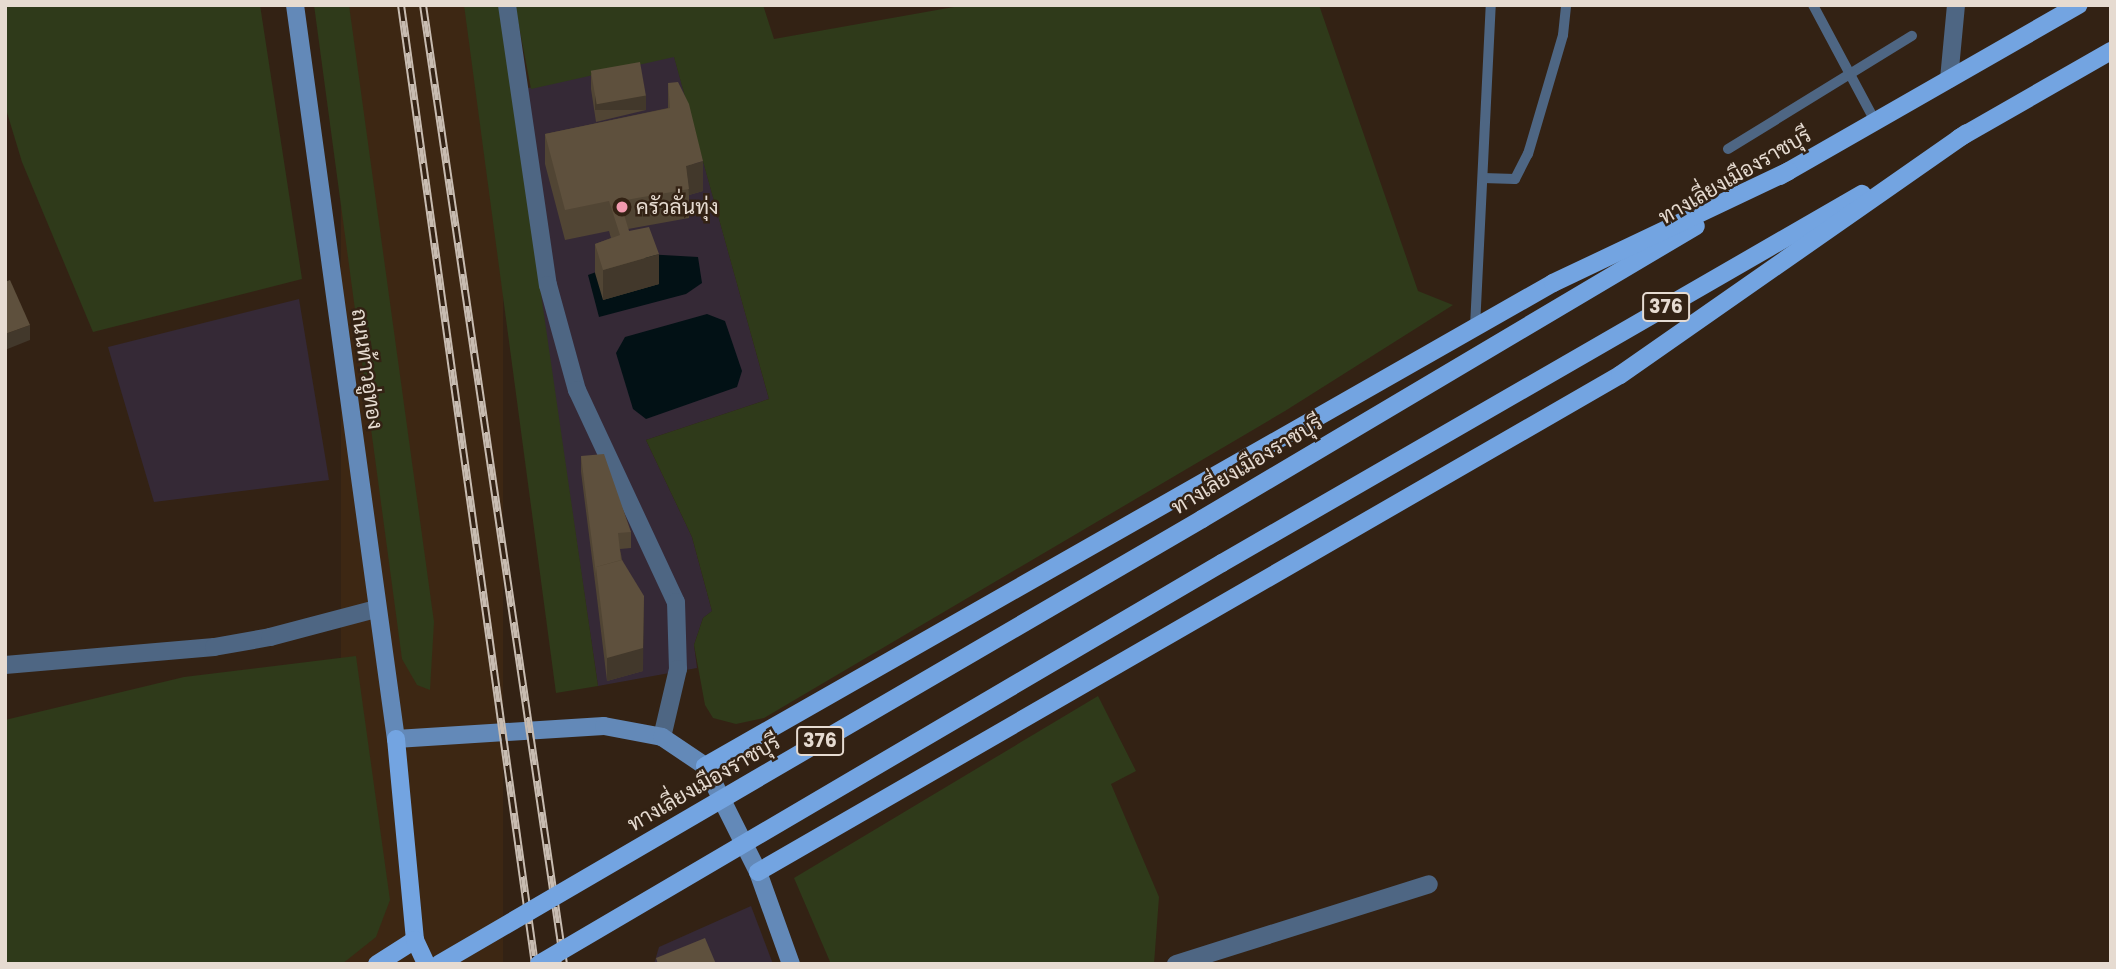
<!DOCTYPE html>
<html>
<head>
<meta charset="utf-8">
<style>
	body { margin:0 }
	#map { position:relative; width:2116px; height:969px; overflow:hidden; background:#332214; font-family:Poppins,Sarabun,sans-serif }
	div>[style] { position:absolute }
	.commercial>* { inset:0; background:#352936 }
	.built>* { inset:0; background:#3d2713; transform-origin:0 0 }
	.green>* { inset:0; background:#2f3a1a }
	.water>* { inset:0; background:#021115 }
	.lane>* { height:10px; margin:-5px; padding:0 5px; transform-origin:5px; border-radius:5px; background:#4e6683 }
	.street>* { height:18px; margin:-9px; padding:0 9px; transform-origin:9px; border-radius:9px; background:#4e6683 }
	.secondary>* { height:18px; margin:-9px; padding:0 9px; transform-origin:9px; border-radius:9px; background:#6389b8 }
	.primary>* { height:18px; margin:-9px; padding:0 9px; transform-origin:9px; border-radius:9px; background:#73a4e1 }
	.rail>* { height:8px; margin-top:-4px; transform-origin:0; background:repeating-linear-gradient(90deg,#332214 0 16px,#c8bcb1 0 32px); box-sizing:border-box; border-block:2px solid #c8bcb1 }
	.primary-bridge>* { height:18px; margin:-9px; padding:0 9px; transform-origin:9px; border-radius:9px; background:#73a4e1 }
	.wall>* { inset:0; background:#514534 }
	.shaded-wall>* { inset:0; background:#42382b; transform-origin:0 0 }
	.building>* { inset:0; background:#5e503d; transform-origin:0 0 }
	.dots>* { width:19px; height:19px; translate:-50% -50%; box-sizing:border-box; border:4px solid #332214; border-radius:50% }
	span { translate:-50% -50%; white-space:nowrap; text-align:center; line-height:1.15; -webkit-text-stroke:5px #332214; paint-order:stroke }
	.shield-label span { padding:2px 5px; background:#332214; border:2px solid; border-radius:5px; -webkit-text-stroke-width:0 }
	.shield-label { font-size:19px; color:#e6dbd1; font-weight:700 }
	.street-label { font-size:21px; color:#e6dbd1 }
	.poi-label { font-size:21px; color:#e6dbd1 }
	.left { translate:0 -50%; text-align:left }
	.frame { position:absolute; inset:0; border:7px solid #e6dbd1; pointer-events:none }
</style>
</head>
<body>
<div id="map">
	<div class="commercial">
		<div style="clip-path:polygon(674px 56px,769px 399px,646px 440px,692px 537px,712px 611px,703px 618px,694px 645px,697px 668px,598px 686px,510px 92px)"></div>
		<div style="clip-path:polygon(299px 299px,329px 480px,154px 502px,108px 347px)"></div>
		<div style="clip-path:polygon(751px 906px,773px 964px,654px 964px,659px 947px)"></div>
	</div>
	<div class="built">
		<div style="left:341px;top:5px;width:162px;height:967px"></div>
	</div>
	<div class="green">
		<div style="clip-path:polygon(5px 5px,260px 5px,302px 279px,93px 332px,22px 162px,5px 106px)"></div>
		<div style="clip-path:polygon(314px 5px,349px 5px,434px 622px,430px 690px,417px 685px,402px 659px)"></div>
		<div style="clip-path:polygon(464px 5px,499px 5px,598px 686px,556px 693px)"></div>
		<div style="clip-path:polygon(515px 5px,763px 5px,774px 39px,965px 5px,1319px 5px,1418px 291px,1453px 305px,1285px 411px,764px 718px,736px 724px,713px 718px,705px 705px,694px 645px,703px 618px,712px 611px,692px 537px,646px 440px,769px 399px,674px 57px,531px 89px)"></div>
		<div style="clip-path:polygon(356px 656px,390px 900px,376px 937px,342px 964px,5px 964px,5px 720px,184px 677px)"></div>
		<div style="clip-path:polygon(1098px 696px,1136px 771px,1111px 784px,1159px 897px,1154px 964px,831px 964px,794px 878px)"></div>
	</div>
	<div class="water">
		<div style="clip-path:polygon(645px 254px,698px 257px,702px 283px,686px 294px,599px 317px,588px 275px)"></div>
		<div style="clip-path:polygon(707px 314px,725px 321px,742px 371px,737px 387px,646px 419px,633px 409px,616px 353px,625px 337px)"></div>
	</div>
	<div class="lane">
		<div style="left:1813px;top:5px;width:132px;rotate:61.9deg"></div>
		<div style="left:1728px;top:149px;width:216px;rotate:-31.6deg"></div>
		<div style="left:1483px;top:178px;width:32px;rotate:2deg"></div>
		<div style="left:1515px;top:179px;width:28px;rotate:-63deg"></div>
		<div style="left:1528px;top:154px;width:124px;rotate:-73.6deg"></div>
		<div style="left:1563px;top:35px;width:30px;rotate:-84deg"></div>
		<div style="left:1475px;top:327px;width:322px;rotate:-87.2deg"></div>
	</div>
	<div class="street">
		<div style="left:507px;top:5px;width:283px;rotate:81.7deg"></div>
		<div style="left:548px;top:285px;width:109px;rotate:74.6deg"></div>
		<div style="left:577px;top:390px;width:234px;rotate:65deg"></div>
		<div style="left:676px;top:602px;width:67px;rotate:88.3deg"></div>
		<div style="left:678px;top:669px;width:70px;rotate:103.2deg"></div>
		<div style="left:1949px;top:79px;width:74px;rotate:-84.6deg"></div>
		<div style="left:5px;top:665px;width:210px;rotate:-4.9deg"></div>
		<div style="left:214px;top:647px;width:57px;rotate:-10.1deg"></div>
		<div style="left:270px;top:637px;width:110px;rotate:-14.8deg"></div>
		<div style="left:1176px;top:964px;width:265px;rotate:-17.5deg"></div>
	</div>
	<div class="secondary">
		<div style="left:295px;top:5px;width:741px;rotate:82.17deg"></div>
		<div style="left:396px;top:739px;width:208px;rotate:-3.6deg"></div>
		<div style="left:604px;top:726px;width:59px;rotate:10.7deg"></div>
		<div style="left:662px;top:737px;width:52px;rotate:34deg"></div>
		<div style="left:705px;top:766px;width:119px;rotate:63.4deg"></div>
		<div style="left:758px;top:872px;width:98px;rotate:70.3deg"></div>
	</div>
	<div class="primary">
		<div style="left:1959px;top:138px;width:175px;rotate:-29.8deg"></div>
		<div style="left:1780px;top:176px;width:344px;rotate:-29.8deg"></div>
		<div style="left:1202px;top:519px;width:574px;rotate:-30.67deg"></div>
		<div style="left:1222px;top:563px;width:739px;rotate:-29.97deg"></div>
		<div style="left:396px;top:739px;width:202px;rotate:84.6deg"></div>
		<div style="left:705px;top:766px;width:976px;rotate:-29.66deg"></div>
		<div style="left:1553px;top:283px;width:261px;rotate:-25.4deg"></div>
		<div style="left:758px;top:872px;width:995px;rotate:-29.97deg"></div>
		<div style="left:1620px;top:375px;width:423px;rotate:-34.9deg"></div>
		<div style="left:377px;top:964px;width:45px;rotate:-32.3deg"></div>
		<div style="left:415px;top:940px;width:26px;rotate:65deg"></div>
	</div>
	<div class="rail">
		<div style="left:401px;top:5px;width:968px;rotate:82.05deg"></div>
		<div style="left:423px;top:5px;width:969px;rotate:81.64deg"></div>
	</div>
	<div class="primary-bridge">
		<div style="left:439px;top:964px;width:883px;rotate:-30.25deg"></div>
		<div style="left:539px;top:964px;width:792px;rotate:-30.42deg"></div>
	</div>
	<div class="wall">
		<div style="clip-path:polygon(591px 74px,646px 110px,596px 122px,591px 89px)"></div>
		<div style="clip-path:polygon(668px 83px,703px 191px,689px 195px,689px 218px,628px 229px,659px 284px,603px 300px,595px 273px,595px 244px,611px 238px,609px 231px,565px 240px,545px 164px,545px 134px,668px 108px)"></div>
		<div style="clip-path:polygon(581px 456px,631px 532px,631px 548px,620px 549px,643px 671px,607px 681px,596px 590px,581px 472px)"></div>
	</div>
	<div class="shaded-wall">
		<div style="left:646px;top:95px;width:15px;height:51px;rotate:90deg"></div>
		<div style="clip-path:polygon(703px 161px,703px 191px,689px 195px,686px 166px)"></div>
		<div style="clip-path:polygon(659px 254px,659px 284px,603px 300px,603px 270px)"></div>
		<div style="clip-path:polygon(30px 325px,30px 340px,5px 350px,5px 334px)"></div>
		<div style="clip-path:polygon(644px 596px,643px 671px,607px 681px,607px 658px)"></div>
	</div>
	<div class="building">
		<div style="left:640px;top:62px;width:34px;height:50px;rotate:80deg"></div>
		<div style="clip-path:polygon(678px 82px,689px 104px,703px 161px,686px 166px,689px 189px,620px 201px,629px 231px,649px 227px,659px 254px,603px 270px,595px 244px,620px 235px,609px 201px,565px 210px,545px 134px,670px 108px,668px 83px)"></div>
		<div style="clip-path:polygon(10px 280px,30px 325px,5px 334px,5px 282px)"></div>
		<div style="clip-path:polygon(604px 454px,631px 532px,618px 533px,621px 560px,596px 567px,596px 574px,581px 456px)"></div>
		<div style="clip-path:polygon(622px 560px,644px 596px,643px 648px,607px 658px,596px 567px)"></div>
		<div style="clip-path:polygon(705px 938px,716px 964px,658px 964px,656px 958px)"></div>
	</div>
	<div class="dots">
		<div style="left:622px;top:207px;background:#f29aaf"></div>
	</div>
	<div class="shield-label">
		<span style="left:1666px;top:307px">376</span>
		<span style="left:820px;top:741px">376</span>
	</div>
	<div class="street-label">
		<span style="left:1735px;top:176px;rotate:-30deg">ทางเลี่ยงเมืองราชบุรี</span>
		<span style="left:367px;top:369px;rotate:82deg">ถนนท้าวอู่ทอง</span>
		<span style="left:1247px;top:465px;rotate:-31deg">ทางเลี่ยงเมืองราชบุรี</span>
		<span style="left:704px;top:783px;rotate:-30deg">ทางเลี่ยงเมืองราชบุรี</span>
	</div>
	<div class="poi-label">
		<span class="left" style="left:636px;top:207px">ครัวลั่นทุ่ง</span>
	</div>
	<div class="frame"></div>
</div>
</body>
</html>
